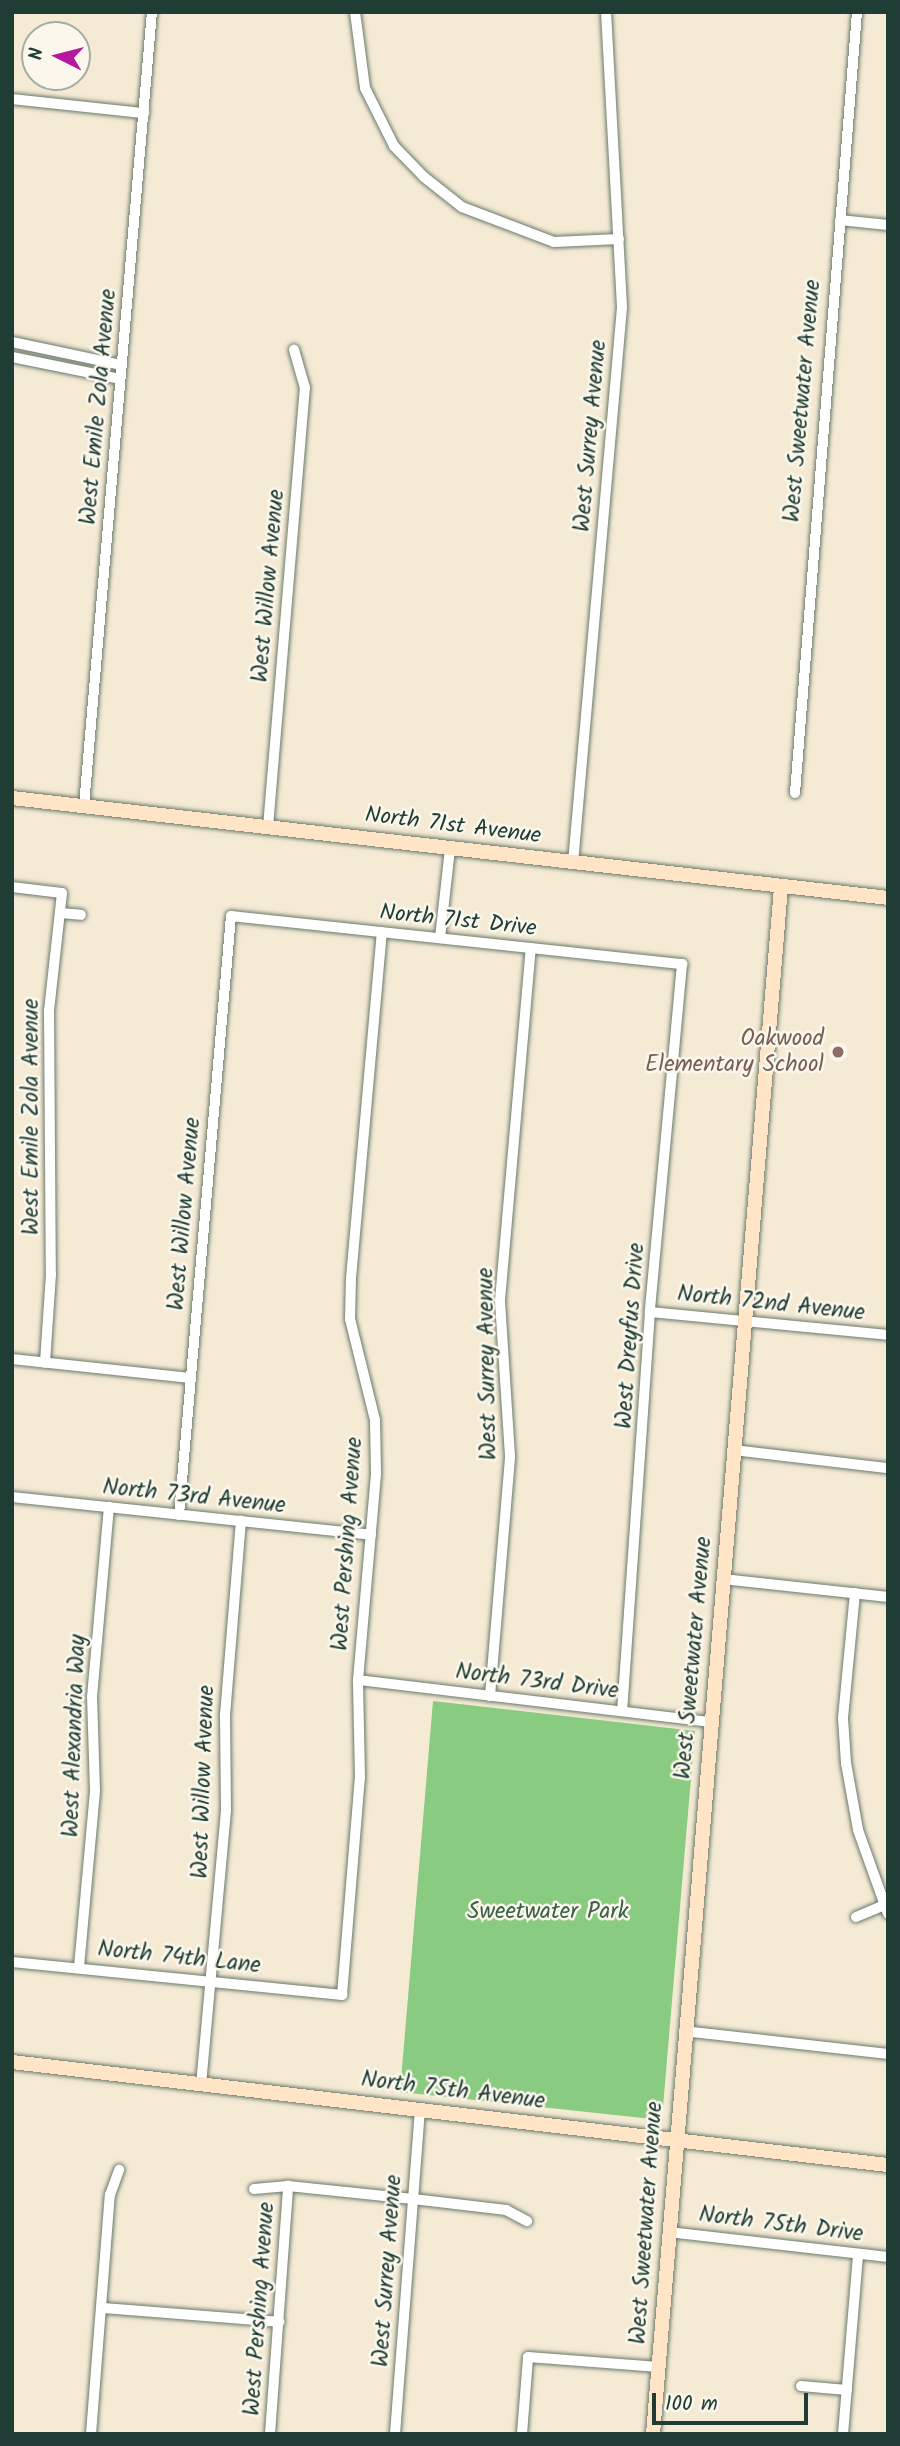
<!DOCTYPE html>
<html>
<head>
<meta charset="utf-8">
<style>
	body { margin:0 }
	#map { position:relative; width:900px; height:2446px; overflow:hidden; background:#f5ebd5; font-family:Kalam,sans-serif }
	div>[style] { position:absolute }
	.green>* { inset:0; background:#8acb82 }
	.roads { filter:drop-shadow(0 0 2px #6a7a6c) drop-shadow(0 0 2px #6a7a6c) }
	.street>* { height:10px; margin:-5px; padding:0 5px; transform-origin:5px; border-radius:5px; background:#fff }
	.secondary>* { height:14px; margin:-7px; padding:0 7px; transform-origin:7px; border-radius:7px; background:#ffe4c6 }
	.dots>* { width:19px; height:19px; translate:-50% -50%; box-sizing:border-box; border:4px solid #fbf7ec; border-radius:50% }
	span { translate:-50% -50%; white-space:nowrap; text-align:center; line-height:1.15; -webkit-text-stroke:5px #fbf7ec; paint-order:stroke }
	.street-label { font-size:23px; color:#1f3d34 }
	.education-label { font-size:23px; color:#785e54 }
	.right { translate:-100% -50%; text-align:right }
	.park-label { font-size:23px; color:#3a6048 }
	.frame { position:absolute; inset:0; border:14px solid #1f3d34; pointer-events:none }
	.north { position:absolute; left:21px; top:21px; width:70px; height:70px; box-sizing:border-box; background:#fbf7ec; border:2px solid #a3ada2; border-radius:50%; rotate:276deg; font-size:19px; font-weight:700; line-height:28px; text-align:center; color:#1f3d34 }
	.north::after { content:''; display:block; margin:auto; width:24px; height:32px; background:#b5179e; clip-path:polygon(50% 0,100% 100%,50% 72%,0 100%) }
	.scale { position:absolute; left:652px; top:2393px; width:156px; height:32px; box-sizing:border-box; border:4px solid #1f3d34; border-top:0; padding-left:9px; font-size:21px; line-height:24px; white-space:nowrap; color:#1f3d34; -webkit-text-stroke:5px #fbf7ec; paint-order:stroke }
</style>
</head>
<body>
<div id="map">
	<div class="green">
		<div style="clip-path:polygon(433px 1701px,695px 1731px,663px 2107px,652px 2119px,400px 2092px)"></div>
	</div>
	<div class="roads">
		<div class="street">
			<div style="left:355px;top:12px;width:77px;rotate:82.5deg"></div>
			<div style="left:365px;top:88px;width:65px;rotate:63.4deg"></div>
			<div style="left:394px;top:146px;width:43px;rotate:45.9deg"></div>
			<div style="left:424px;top:177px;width:48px;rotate:38.3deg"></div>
			<div style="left:462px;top:207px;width:98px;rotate:20.8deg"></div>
			<div style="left:554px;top:242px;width:65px;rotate:-2.6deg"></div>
			<div style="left:12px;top:99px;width:133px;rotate:6.1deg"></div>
			<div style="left:840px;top:220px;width:48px;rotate:5.9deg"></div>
			<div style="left:12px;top:342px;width:111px;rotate:11.9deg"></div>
			<div style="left:12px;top:357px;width:110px;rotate:11.5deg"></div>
			<div style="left:795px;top:793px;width:783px;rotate:-85.46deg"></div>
			<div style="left:84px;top:806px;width:797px;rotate:-85.11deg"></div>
			<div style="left:268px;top:827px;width:441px;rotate:-85.2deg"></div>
			<div style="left:305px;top:388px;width:40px;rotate:-106deg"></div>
			<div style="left:573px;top:863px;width:558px;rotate:-84.96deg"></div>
			<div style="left:622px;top:307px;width:295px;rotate:-93.1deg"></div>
			<div style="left:12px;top:887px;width:50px;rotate:6.8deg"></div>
			<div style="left:62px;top:893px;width:118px;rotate:96.3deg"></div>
			<div style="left:49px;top:1010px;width:264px;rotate:89.6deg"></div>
			<div style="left:51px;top:1274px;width:89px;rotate:93.9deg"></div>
			<div style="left:60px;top:913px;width:21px;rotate:5deg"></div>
			<div style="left:440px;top:938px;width:90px;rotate:-83.6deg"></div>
			<div style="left:650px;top:1312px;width:239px;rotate:5.5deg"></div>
			<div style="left:12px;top:1359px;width:179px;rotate:6.1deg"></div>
			<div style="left:734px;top:1450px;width:155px;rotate:6.7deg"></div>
			<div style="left:12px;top:1497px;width:361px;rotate:6deg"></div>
			<div style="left:179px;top:1515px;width:601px;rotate:-85.04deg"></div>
			<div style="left:231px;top:916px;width:454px;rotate:6.1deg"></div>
			<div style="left:682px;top:964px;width:349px;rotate:95.3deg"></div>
			<div style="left:650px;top:1312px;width:400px;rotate:94deg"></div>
			<div style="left:723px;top:1579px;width:166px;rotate:6.2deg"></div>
			<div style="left:855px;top:1593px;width:126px;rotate:95.5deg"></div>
			<div style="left:843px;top:1718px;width:45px;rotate:86.2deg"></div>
			<div style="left:846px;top:1763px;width:68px;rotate:79.8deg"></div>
			<div style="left:858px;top:1830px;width:89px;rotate:70.3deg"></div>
			<div style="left:358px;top:1680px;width:355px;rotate:6.8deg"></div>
			<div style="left:490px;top:1696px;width:241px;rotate:-85.2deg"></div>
			<div style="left:510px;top:1456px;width:156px;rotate:-93.7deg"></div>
			<div style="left:500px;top:1300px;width:353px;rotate:-85deg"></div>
			<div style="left:856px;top:1917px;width:30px;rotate:-23deg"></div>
			<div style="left:12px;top:1962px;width:332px;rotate:5.7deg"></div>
			<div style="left:342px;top:1995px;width:218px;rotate:-85.3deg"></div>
			<div style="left:360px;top:1778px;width:98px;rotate:-91.2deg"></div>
			<div style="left:358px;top:1680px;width:208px;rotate:-85deg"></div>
			<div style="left:376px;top:1473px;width:53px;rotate:-91.1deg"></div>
			<div style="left:375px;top:1420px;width:104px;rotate:-103.9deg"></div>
			<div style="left:350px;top:1319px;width:41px;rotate:-88.6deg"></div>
			<div style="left:351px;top:1278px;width:347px;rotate:-84.9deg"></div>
			<div style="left:79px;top:1967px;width:177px;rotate:-84.8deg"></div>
			<div style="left:95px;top:1791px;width:94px;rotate:-91.8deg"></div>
			<div style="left:92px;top:1697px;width:191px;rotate:-84.9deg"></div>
			<div style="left:684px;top:2031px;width:205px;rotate:6.4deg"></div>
			<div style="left:201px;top:2085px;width:275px;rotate:-84.8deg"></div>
			<div style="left:226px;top:1811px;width:96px;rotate:-90.6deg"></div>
			<div style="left:225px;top:1715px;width:195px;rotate:-85.3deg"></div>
			<div style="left:254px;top:2189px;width:34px;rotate:-5deg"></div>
			<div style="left:288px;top:2186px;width:126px;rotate:5.9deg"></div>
			<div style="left:413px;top:2199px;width:94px;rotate:6.7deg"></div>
			<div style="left:506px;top:2210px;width:24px;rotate:28deg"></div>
			<div style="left:669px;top:2232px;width:220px;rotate:6.5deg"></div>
			<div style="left:102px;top:2308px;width:178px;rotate:4.5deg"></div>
			<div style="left:801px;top:2386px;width:46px;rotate:5deg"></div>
			<div style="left:91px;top:2434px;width:240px;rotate:-85.5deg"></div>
			<div style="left:110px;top:2195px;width:27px;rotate:-70deg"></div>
			<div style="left:270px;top:2434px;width:249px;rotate:-85.8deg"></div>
			<div style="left:395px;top:2434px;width:325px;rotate:-85.6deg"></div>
			<div style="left:522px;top:2434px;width:77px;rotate:-85.5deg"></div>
			<div style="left:528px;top:2357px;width:131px;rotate:4.4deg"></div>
			<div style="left:843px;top:2434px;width:181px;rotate:-85.2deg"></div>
		</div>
		<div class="secondary">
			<div style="left:12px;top:798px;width:882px;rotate:6.51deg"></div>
			<div style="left:12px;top:2062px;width:882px;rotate:6.71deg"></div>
			<div style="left:653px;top:2434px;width:1553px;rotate:-85.27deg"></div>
		</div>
	</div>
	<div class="dots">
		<div style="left:838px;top:1052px;background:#8d6e63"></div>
	</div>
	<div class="street-label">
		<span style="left:803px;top:401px;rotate:-85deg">West Sweetwater Avenue</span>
		<span style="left:99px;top:407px;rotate:-85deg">West Emile Zola Avenue</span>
		<span style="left:591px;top:436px;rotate:-85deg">West Surrey Avenue</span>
		<span style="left:269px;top:586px;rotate:-85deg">West Willow Avenue</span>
		<span style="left:453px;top:826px;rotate:7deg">North 71st Avenue</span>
		<span style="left:458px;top:921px;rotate:6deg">North 71st Drive</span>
		<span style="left:32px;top:1117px;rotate:-90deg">West Emile Zola Avenue</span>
		<span style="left:185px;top:1214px;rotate:-85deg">West Willow Avenue</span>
		<span style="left:771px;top:1304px;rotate:6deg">North 72nd Avenue</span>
		<span style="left:631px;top:1336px;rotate:-86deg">West Dreyfus Drive</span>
		<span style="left:488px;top:1364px;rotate:-91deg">West Surrey Avenue</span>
		<span style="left:194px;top:1497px;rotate:6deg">North 73rd Avenue</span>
		<span style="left:348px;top:1544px;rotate:-86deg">West Pershing Avenue</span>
		<span style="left:694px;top:1658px;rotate:-85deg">West Sweetwater Avenue</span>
		<span style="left:537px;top:1682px;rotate:7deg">North 73rd Drive</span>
		<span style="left:75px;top:1736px;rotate:-88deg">West Alexandria Way</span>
		<span style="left:204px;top:1782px;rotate:-88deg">West Willow Avenue</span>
		<span style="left:179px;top:1958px;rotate:6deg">North 74th Lane</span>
		<span style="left:453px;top:2091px;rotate:7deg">North 75th Avenue</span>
		<span style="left:647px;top:2223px;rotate:-86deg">West Sweetwater Avenue</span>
		<span style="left:781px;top:2225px;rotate:7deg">North 75th Drive</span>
		<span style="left:388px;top:2271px;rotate:-86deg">West Surrey Avenue</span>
		<span style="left:260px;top:2309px;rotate:-86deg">West Pershing Avenue</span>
	</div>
	<div class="education-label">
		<span class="right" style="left:824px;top:1052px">Oakwood<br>Elementary School</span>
	</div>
	<div class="park-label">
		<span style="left:548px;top:1912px">Sweetwater Park</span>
	</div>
	<div class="frame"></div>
	<div class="north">N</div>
	<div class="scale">100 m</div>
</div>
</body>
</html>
